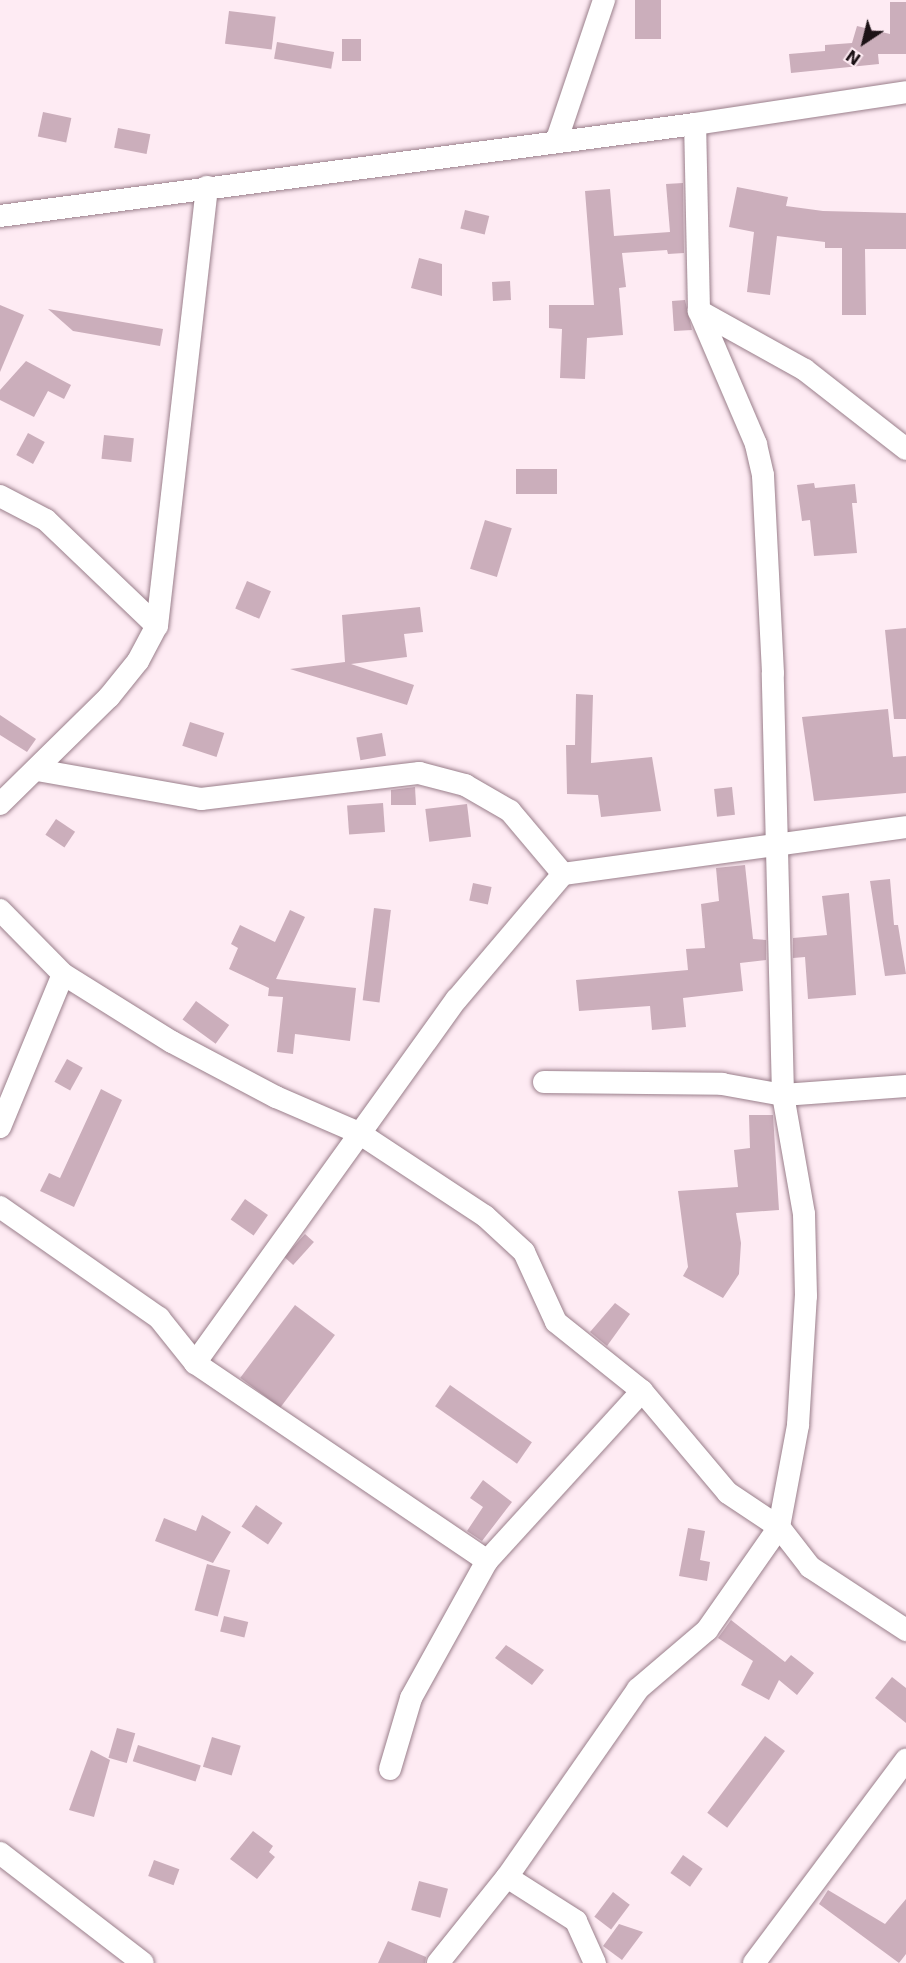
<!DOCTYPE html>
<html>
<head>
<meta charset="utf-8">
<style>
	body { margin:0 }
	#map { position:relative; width:906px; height:1963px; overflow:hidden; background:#feebf3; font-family:"DejaVu Sans",sans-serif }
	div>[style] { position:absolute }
	.building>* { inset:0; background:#cbaebb; transform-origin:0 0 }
	.roads { filter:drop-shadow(0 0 2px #9a7f8b) drop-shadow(0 0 2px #9a7f8b) }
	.street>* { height:22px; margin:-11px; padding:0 11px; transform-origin:11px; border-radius:11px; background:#fff }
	span { translate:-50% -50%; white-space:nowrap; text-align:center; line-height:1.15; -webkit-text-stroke:6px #feebf3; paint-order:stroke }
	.north { position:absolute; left:834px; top:12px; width:60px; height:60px; -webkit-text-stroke:4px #feebf3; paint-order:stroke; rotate:215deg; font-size:16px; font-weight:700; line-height:24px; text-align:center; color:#1c1216 }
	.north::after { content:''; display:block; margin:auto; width:21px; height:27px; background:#1c1216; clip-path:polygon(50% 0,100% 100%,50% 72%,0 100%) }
</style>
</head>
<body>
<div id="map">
	<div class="building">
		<div style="left:635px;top:0;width:26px;height:39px"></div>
		<div style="clip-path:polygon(890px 2px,906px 2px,906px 54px,878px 54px,879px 64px,791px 73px,789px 54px,825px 51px,825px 45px,852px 43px,857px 26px,890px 34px)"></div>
		<div style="left:229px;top:11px;width:47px;height:33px;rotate:7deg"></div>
		<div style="left:342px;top:39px;width:19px;height:22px"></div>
		<div style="left:277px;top:42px;width:58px;height:17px;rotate:10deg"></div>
		<div style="left:43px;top:112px;width:29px;height:25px;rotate:12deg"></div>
		<div style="left:118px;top:128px;width:33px;height:20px;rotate:11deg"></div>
		<div style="clip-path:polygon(683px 183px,684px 253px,668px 254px,667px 250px,622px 253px,626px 287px,619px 288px,623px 335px,587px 338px,585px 379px,560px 378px,562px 329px,549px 328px,549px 305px,594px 305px,585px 191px,610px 189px,614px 236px,670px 232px,666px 184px)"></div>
		<div style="clip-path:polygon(737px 187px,788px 197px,786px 206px,823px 211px,906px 213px,906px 249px,865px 249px,866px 315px,842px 315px,842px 248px,825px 248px,825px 242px,777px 236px,770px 295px,747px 292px,754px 232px,729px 227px)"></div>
		<div style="left:465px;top:210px;width:25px;height:19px;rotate:14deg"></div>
		<div style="clip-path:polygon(419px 258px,442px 264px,442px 296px,411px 288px)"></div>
		<div style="left:510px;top:281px;width:19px;height:18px;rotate:87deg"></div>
		<div style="clip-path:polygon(685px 300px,692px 330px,674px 331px,672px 301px)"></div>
		<div style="clip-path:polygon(0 305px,24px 315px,0 372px)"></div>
		<div style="clip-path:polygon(48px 309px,163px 329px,160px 346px,73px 331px)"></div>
		<div style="clip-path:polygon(26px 361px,71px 385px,64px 399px,48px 391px,34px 417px,0 400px,0 390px)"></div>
		<div style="left:28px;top:433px;width:19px;height:25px;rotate:28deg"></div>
		<div style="left:104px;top:435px;width:30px;height:24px;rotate:6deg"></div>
		<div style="left:557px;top:469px;width:25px;height:41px;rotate:90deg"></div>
		<div style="clip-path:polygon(814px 483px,815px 488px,855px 484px,857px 503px,852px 503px,857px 553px,814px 556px,810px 520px,802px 521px,797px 485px)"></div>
		<div style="left:485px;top:520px;width:28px;height:51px;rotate:17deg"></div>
		<div style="left:247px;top:581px;width:26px;height:30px;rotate:23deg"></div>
		<div style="clip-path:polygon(420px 607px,423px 632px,404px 634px,407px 657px,351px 664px,414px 685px,407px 705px,290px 669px,345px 662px,342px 615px)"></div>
		<div style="clip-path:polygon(906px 628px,906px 719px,894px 719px,885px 630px)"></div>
		<div style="clip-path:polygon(576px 694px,593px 695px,591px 763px,652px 757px,661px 811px,601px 817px,598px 795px,567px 794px,566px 745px,575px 745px)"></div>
		<div style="clip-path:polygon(888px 709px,893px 757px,906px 756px,906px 793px,814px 801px,802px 717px)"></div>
		<div style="clip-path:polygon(0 715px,36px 739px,27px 752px,0 735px)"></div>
		<div style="left:190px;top:722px;width:36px;height:25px;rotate:18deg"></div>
		<div style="left:382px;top:733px;width:23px;height:26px;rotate:80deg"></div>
		<div style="clip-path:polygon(415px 787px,416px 805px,391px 805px,391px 790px)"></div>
		<div style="left:732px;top:787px;width:28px;height:18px;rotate:84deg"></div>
		<div style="left:383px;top:803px;width:29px;height:36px;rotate:86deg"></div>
		<div style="left:467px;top:804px;width:33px;height:42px;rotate:83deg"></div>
		<div style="left:56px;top:819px;width:23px;height:19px;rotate:34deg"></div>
		<div style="clip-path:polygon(745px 865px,753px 939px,766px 940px,766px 960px,740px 963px,743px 991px,683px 998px,686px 1027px,652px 1030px,650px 1006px,579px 1011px,576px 980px,688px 970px,686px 949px,705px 948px,701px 904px,719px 901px,716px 868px)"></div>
		<div style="clip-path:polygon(890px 879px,894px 925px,898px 925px,906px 974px,885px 976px,870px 881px)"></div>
		<div style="left:473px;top:883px;width:19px;height:18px;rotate:12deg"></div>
		<div style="clip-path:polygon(849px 893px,856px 995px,808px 999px,805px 957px,793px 958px,793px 938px,827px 935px,822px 896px)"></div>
		<div style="left:374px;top:908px;width:17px;height:93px;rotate:7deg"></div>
		<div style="clip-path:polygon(290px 910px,305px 917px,276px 979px,356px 988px,350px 1041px,295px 1034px,293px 1054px,277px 1052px,283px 997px,268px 996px,269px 988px,229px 969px,238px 948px,231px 944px,240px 925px,275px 942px)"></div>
		<div style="left:196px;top:1001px;width:41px;height:23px;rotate:36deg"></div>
		<div style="left:67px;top:1059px;width:18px;height:26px;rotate:29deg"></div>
		<div style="clip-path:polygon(101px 1089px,122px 1100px,74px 1207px,40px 1191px,49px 1173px,60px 1178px)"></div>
		<div style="clip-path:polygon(749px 1115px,773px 1115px,779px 1210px,736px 1213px,741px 1243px,739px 1274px,723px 1298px,683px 1276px,688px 1267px,678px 1191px,738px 1187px,734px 1150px,750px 1148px)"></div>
		<div style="left:245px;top:1199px;width:28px;height:25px;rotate:35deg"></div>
		<div style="left:305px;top:1234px;width:12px;height:31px;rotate:42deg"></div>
		<div style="clip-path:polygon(615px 1303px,630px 1314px,607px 1346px,590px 1332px)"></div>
		<div style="left:295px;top:1305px;width:50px;height:91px;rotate:37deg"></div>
		<div style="left:450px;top:1385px;width:100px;height:26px;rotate:35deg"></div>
		<div style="clip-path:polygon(483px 1480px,512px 1502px,482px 1541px,467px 1531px,483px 1507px,470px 1498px)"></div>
		<div style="left:256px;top:1505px;width:32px;height:26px;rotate:34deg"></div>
		<div style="clip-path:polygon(202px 1515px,231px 1532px,213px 1563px,155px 1541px,164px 1518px,196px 1531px)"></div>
		<div style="clip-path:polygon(688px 1528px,705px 1531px,700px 1560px,710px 1562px,707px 1581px,679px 1576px)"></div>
		<div style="left:207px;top:1564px;width:24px;height:48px;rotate:15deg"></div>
		<div style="left:224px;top:1616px;width:25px;height:16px;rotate:14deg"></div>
		<div style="clip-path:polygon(731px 1620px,785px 1662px,791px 1655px,814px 1673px,797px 1695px,779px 1680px,769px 1700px,741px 1685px,753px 1661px,718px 1638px)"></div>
		<div style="clip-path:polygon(506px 1645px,544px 1670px,532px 1685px,495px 1658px)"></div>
		<div style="clip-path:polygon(892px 1677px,906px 1688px,906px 1723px,875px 1698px)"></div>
		<div style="left:117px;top:1728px;width:19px;height:31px;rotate:16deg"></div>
		<div style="left:765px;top:1736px;width:25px;height:96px;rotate:37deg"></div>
		<div style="left:212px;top:1737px;width:30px;height:31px;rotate:17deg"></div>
		<div style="left:138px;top:1745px;width:66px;height:17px;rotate:18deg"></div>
		<div style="clip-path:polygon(91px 1750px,110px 1760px,94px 1817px,69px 1810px)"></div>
		<div style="clip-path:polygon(253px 1831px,273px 1846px,269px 1852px,275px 1857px,257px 1879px,230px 1859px)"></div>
		<div style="left:683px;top:1855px;width:24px;height:22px;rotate:35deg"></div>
		<div style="left:154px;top:1860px;width:27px;height:17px;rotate:20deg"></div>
		<div style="left:419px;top:1881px;width:30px;height:30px;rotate:15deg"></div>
		<div style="clip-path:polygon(828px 1890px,885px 1924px,906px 1899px,906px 1954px,899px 1963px,819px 1904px)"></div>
		<div style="left:613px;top:1892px;width:21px;height:31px;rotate:37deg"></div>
		<div style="clip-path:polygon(619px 1924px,643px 1932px,622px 1960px,603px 1946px)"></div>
		<div style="clip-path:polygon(388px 1941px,426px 1957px,425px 1963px,378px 1963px)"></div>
	</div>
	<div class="roads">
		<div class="street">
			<div style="left:557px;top:139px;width:147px;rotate:-71.3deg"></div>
			<div style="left:0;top:216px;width:701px;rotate:-7.54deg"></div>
			<div style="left:695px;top:124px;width:213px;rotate:-8.6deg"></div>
			<div style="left:699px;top:311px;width:121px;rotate:29.1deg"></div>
			<div style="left:805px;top:370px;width:128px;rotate:38deg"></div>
			<div style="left:0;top:496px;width:52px;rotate:27.6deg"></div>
			<div style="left:46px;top:520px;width:153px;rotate:43.7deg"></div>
			<div style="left:37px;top:770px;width:167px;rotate:10deg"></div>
			<div style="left:201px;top:799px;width:220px;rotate:-6.8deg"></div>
			<div style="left:419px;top:773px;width:48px;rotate:14.6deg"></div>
			<div style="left:465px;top:785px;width:52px;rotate:30deg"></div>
			<div style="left:510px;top:811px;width:82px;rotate:49.9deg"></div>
			<div style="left:0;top:804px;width:153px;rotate:-44.5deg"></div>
			<div style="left:109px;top:697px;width:46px;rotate:-51.1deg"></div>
			<div style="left:138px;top:661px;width:40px;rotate:-62deg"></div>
			<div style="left:157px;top:626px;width:442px;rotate:-83.5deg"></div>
			<div style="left:0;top:910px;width:90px;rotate:45.5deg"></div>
			<div style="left:63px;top:974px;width:128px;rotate:32deg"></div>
			<div style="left:172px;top:1042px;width:118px;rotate:27.9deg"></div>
			<div style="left:276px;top:1097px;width:90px;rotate:23.4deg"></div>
			<div style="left:359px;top:1133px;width:151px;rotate:33.4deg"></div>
			<div style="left:485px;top:1216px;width:53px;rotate:42.7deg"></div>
			<div style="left:524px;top:1252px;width:77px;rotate:65.4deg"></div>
			<div style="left:556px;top:1322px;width:110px;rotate:38.7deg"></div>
			<div style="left:642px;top:1391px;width:133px;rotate:49.9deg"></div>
			<div style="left:728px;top:1493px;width:61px;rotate:33.7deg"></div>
			<div style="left:779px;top:1527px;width:51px;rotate:52.2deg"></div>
			<div style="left:810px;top:1567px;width:115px;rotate:33.3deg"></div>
			<div style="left:544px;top:1082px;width:178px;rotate:0.6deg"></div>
			<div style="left:722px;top:1084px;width:62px;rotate:10.2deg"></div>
			<div style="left:783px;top:1095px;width:123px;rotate:-4.2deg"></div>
			<div style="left:0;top:1127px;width:165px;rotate:-67.6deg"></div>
			<div style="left:0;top:1207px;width:194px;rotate:34.9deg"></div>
			<div style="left:159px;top:1318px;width:58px;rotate:51.3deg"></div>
			<div style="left:195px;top:1363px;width:353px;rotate:34.1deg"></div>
			<div style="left:195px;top:1363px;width:448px;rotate:-54.3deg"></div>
			<div style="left:457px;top:999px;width:164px;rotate:-49.7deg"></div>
			<div style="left:563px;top:874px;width:346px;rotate:-7.8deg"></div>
			<div style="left:390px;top:1769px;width:74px;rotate:-73.5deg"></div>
			<div style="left:411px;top:1698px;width:157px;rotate:-61deg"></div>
			<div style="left:487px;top:1561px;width:230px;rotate:-47.6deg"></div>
			<div style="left:0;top:1853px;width:180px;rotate:37.6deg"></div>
			<div style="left:507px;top:1877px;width:82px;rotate:32.5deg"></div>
			<div style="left:576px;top:1921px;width:46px;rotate:65.7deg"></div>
			<div style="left:438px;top:1963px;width:110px;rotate:-51.3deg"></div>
			<div style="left:507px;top:1877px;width:229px;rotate:-55.1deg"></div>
			<div style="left:638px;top:1689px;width:91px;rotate:-40.5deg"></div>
			<div style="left:707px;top:1630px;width:126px;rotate:-55deg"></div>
			<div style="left:779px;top:1527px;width:104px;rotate:-79.4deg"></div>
			<div style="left:798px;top:1425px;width:129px;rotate:-86.5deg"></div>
			<div style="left:806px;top:1296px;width:82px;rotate:-91.4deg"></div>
			<div style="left:804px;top:1214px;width:121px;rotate:-100deg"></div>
			<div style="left:783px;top:1095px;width:422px;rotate:-91.4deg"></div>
			<div style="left:773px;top:673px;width:198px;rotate:-92.9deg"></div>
			<div style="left:763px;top:475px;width:32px;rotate:-103deg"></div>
			<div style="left:756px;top:444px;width:145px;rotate:-113.2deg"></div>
			<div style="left:699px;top:311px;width:187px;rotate:-91.2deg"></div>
			<div style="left:754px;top:1963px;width:254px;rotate:-53.2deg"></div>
		</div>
	</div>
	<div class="north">N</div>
</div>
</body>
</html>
